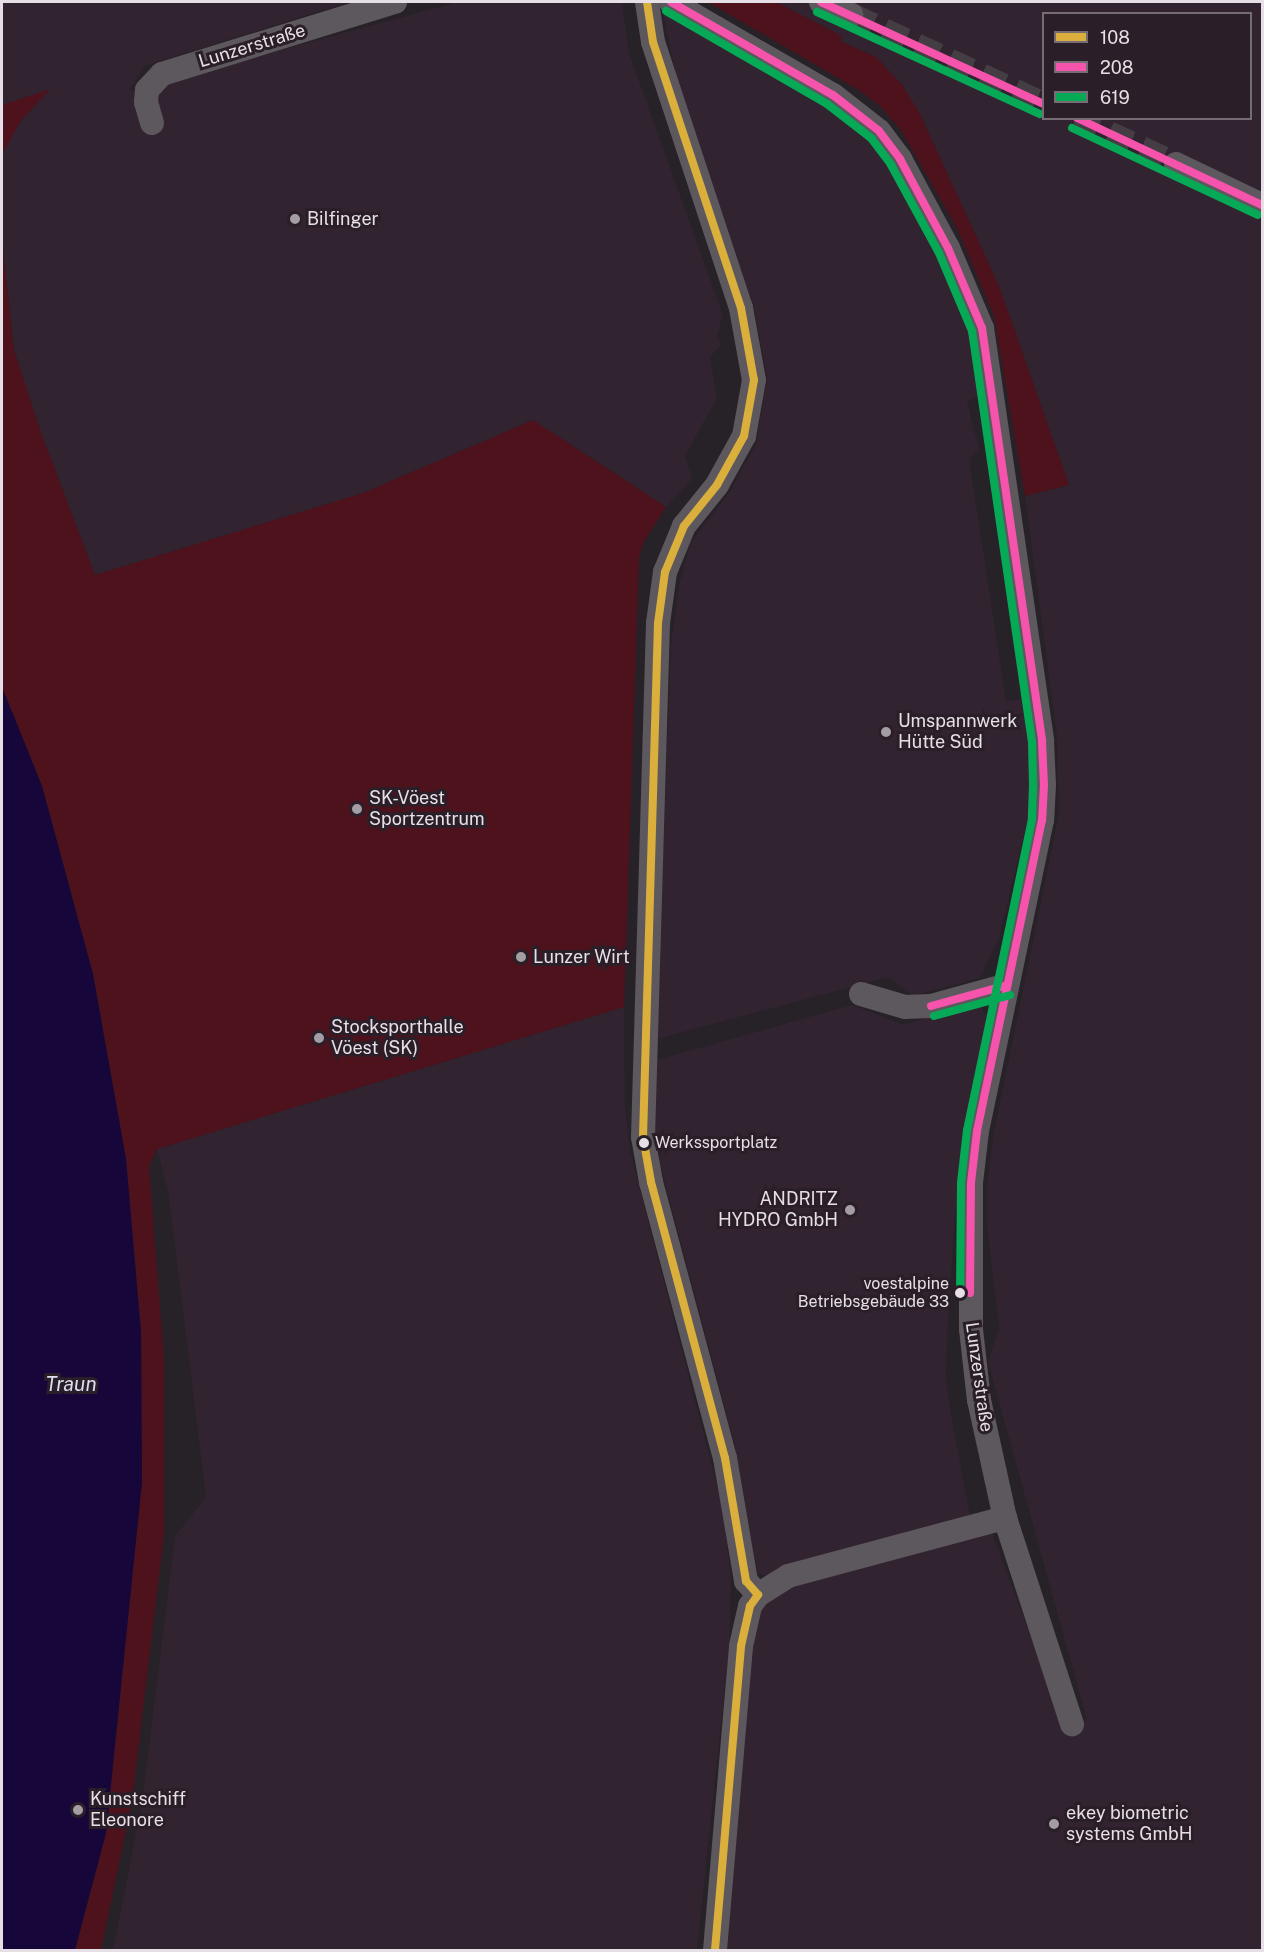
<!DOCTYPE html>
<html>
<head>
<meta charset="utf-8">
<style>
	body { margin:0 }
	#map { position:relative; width:1264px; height:1952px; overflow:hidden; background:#272227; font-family:"Public Sans",sans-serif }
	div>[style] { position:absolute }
	.built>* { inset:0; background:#312330 }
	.green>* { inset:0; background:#4e121d }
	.water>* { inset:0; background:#16063a }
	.minor-tunnel>* { height:24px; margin-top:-12px; transform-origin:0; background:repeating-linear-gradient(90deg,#443e44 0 24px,transparent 0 36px) }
	.minor>* { height:24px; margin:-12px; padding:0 12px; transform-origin:12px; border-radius:12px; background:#5d585d }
	.bus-1>* { height:8px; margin:-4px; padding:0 4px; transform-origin:4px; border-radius:4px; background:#dbaf3b }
	.bus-2>* { height:8px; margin:-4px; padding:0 4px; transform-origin:4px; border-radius:4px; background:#f653ac }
	.bus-3>* { height:8px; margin:-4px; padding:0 4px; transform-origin:4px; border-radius:4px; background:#06aa56 }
	.dots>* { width:16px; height:16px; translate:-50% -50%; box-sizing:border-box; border:3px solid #2a1f29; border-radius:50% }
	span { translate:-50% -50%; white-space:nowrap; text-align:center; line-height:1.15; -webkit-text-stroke:6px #2a1f29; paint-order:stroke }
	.bus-label { font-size:16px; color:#e7dfe6 }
	.left { translate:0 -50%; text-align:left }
	.right { translate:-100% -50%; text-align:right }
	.street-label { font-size:18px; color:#e7dfe6 }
	.poi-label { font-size:18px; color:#e7dfe6 }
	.water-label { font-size:20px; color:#dedef1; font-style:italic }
	.frame { position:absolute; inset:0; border:3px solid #e7dfe6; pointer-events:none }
	.legend { position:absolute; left:1042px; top:12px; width:210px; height:108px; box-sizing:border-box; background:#2a1f29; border:2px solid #766c75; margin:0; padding:8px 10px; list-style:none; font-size:18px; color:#e7dfe6 }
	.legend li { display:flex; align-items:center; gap:12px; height:30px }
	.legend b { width:30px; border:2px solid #766c75 }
</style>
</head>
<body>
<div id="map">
	<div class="built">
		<div style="clip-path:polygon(2px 2px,349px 2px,144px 66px,129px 91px,458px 2px,622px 2px,629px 53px,723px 315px,717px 336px,722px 344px,710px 357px,717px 398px,685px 456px,692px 479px,666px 507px,533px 420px,363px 493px,95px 575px,40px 430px,14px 350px,2px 240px,2px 155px,20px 122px,49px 90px,2px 105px)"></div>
		<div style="clip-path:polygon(evenodd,776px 2px,1262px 2px,1262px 1950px,724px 1950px,756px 1618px,764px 1602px,792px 1586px,991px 1530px,1064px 1726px,1087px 1720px,988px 1362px,999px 1327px,987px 1226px,987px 1185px,994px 1132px,1059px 814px,1057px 736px,1025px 496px,1069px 485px,999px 286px,920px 114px,902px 85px,875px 56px,839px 41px,842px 36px,776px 2px,1044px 14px,1250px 14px,1250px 118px,1044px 118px,1044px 14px)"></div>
		<div style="clip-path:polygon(663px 12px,833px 111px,865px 137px,891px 166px,911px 198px,963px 308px,982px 387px,976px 397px,967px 401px,979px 449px,969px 459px,1006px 701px,1024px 699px,1033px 799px,999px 938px,980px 978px,912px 996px,889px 977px,656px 1039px,671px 645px,679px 585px,691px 542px,729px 493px,756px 444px,767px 378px,754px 307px,679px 89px)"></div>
		<div style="clip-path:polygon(852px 1005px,905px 1025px,967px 1005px,980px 1007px,987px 1016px,988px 1033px,955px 1215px,947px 1340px,946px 1377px,951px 1415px,970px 1516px,769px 1577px,758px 1573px,756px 1565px,735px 1446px,661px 1168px,653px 1120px,656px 1060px)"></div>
		<div style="clip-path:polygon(624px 1007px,625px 1107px,630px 1151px,722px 1505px,731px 1576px,729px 1648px,697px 1950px,113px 1950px,142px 1803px,175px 1536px,206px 1497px,168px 1191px,157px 1149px)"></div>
	</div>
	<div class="green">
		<div style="clip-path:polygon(708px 2px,776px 2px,842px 36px,840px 41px,876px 57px,902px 85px,920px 114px,999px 286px,1069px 485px,1025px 496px,994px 316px,957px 228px,901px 130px,879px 105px,857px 89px)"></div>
		<div style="clip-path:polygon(50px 89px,20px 122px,2px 155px,2px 105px)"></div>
		<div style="clip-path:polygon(2px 240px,14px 350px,40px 430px,95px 575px,363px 493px,533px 420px,666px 507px,643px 543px,639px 559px,624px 1007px,157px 1149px,149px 1166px,164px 1359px,164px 1535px,132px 1801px,101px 1950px,75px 1950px,106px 1833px,142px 1482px,141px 1332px,126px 1159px,93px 974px,42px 786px,2px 687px)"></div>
	</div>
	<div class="water">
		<div style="clip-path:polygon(2px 687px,42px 786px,93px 974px,126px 1159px,141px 1332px,142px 1482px,106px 1833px,75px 1950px,2px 1950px)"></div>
	</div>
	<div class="minor-tunnel">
		<div style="left:851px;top:15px;width:213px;rotate:24.8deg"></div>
		<div style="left:1076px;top:118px;width:110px;rotate:24.7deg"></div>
	</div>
	<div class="minor">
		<div style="left:647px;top:2px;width:40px;rotate:81.5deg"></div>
		<div style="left:653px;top:42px;width:280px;rotate:71.7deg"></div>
		<div style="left:741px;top:308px;width:73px;rotate:79.8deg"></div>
		<div style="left:754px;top:380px;width:57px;rotate:100.1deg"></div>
		<div style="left:744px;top:436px;width:56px;rotate:118.9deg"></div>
		<div style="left:717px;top:485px;width:53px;rotate:128.8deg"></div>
		<div style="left:684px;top:526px;width:50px;rotate:112.4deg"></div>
		<div style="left:665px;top:572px;width:51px;rotate:97.8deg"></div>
		<div style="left:658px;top:623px;width:514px;rotate:91.67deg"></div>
		<div style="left:643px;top:1137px;width:46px;rotate:79.9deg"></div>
		<div style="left:651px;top:1182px;width:286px;rotate:75deg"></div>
		<div style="left:725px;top:1458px;width:125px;rotate:80.3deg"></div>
		<div style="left:746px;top:1581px;width:18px;rotate:49deg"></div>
		<div style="left:671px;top:2px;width:187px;rotate:29.9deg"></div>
		<div style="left:833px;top:95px;width:58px;rotate:38deg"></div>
		<div style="left:879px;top:131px;width:35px;rotate:53deg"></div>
		<div style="left:900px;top:159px;width:101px;rotate:61.7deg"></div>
		<div style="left:948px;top:248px;width:87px;rotate:67deg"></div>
		<div style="left:982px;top:328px;width:417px;rotate:81.7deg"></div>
		<div style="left:1042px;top:741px;width:44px;rotate:87.4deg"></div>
		<div style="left:1044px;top:785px;width:35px;rotate:93deg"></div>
		<div style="left:1042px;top:820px;width:318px;rotate:101.8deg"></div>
		<div style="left:977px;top:1131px;width:52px;rotate:96.6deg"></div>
		<div style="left:971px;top:1183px;width:146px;rotate:90deg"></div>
		<div style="left:971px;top:1329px;width:71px;rotate:83.6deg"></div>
		<div style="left:979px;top:1400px;width:121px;rotate:77.6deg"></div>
		<div style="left:1005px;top:1518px;width:217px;rotate:72deg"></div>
		<div style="left:821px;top:2px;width:33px;rotate:23deg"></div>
		<div style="left:152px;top:123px;width:22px;rotate:-106deg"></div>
		<div style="left:146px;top:102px;width:12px;rotate:-85deg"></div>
		<div style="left:147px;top:90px;width:22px;rotate:-47deg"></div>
		<div style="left:162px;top:74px;width:244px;rotate:-17.2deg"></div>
		<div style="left:1176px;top:164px;width:95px;rotate:25.5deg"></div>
		<div style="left:861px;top:994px;width:46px;rotate:16.5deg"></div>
		<div style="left:905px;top:1007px;width:26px;rotate:-2deg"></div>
		<div style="left:931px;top:1006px;width:79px;rotate:-15.4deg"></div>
		<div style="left:715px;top:1950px;width:305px;rotate:-85.1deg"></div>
		<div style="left:741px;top:1646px;width:41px;rotate:-77.3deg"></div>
		<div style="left:750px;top:1606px;width:14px;rotate:-54deg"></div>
		<div style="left:758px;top:1595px;width:36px;rotate:-32deg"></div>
		<div style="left:788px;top:1576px;width:225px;rotate:-15deg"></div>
	</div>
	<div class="bus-1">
		<div style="left:647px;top:2px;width:40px;rotate:81.5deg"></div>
		<div style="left:653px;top:42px;width:280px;rotate:71.7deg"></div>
		<div style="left:741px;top:308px;width:73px;rotate:79.8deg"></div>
		<div style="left:754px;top:380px;width:57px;rotate:100.1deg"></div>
		<div style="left:744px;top:436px;width:56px;rotate:118.9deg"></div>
		<div style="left:717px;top:485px;width:53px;rotate:128.8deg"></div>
		<div style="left:684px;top:526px;width:50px;rotate:112.4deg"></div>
		<div style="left:665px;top:572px;width:51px;rotate:97.8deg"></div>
		<div style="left:658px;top:623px;width:514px;rotate:91.67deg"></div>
		<div style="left:643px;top:1137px;width:46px;rotate:79.9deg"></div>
		<div style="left:651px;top:1182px;width:286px;rotate:75deg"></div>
		<div style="left:725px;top:1458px;width:125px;rotate:80.3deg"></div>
		<div style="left:746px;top:1581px;width:18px;rotate:49deg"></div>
		<div style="left:715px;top:1950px;width:305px;rotate:-85.1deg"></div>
		<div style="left:741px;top:1646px;width:41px;rotate:-77.3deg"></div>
		<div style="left:750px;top:1606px;width:14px;rotate:-54deg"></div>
	</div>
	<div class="bus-2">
		<div style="left:671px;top:2px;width:187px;rotate:29.9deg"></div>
		<div style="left:833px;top:95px;width:58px;rotate:38deg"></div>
		<div style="left:879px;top:131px;width:35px;rotate:53deg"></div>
		<div style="left:900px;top:159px;width:101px;rotate:61.7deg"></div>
		<div style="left:948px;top:248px;width:87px;rotate:67deg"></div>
		<div style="left:982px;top:328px;width:417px;rotate:81.7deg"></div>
		<div style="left:1042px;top:741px;width:44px;rotate:87.4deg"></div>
		<div style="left:1044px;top:785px;width:35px;rotate:93deg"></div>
		<div style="left:1042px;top:820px;width:318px;rotate:101.8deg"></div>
		<div style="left:977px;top:1131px;width:52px;rotate:96.6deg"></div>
		<div style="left:971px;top:1183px;width:110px;rotate:90.5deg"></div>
		<div style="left:821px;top:2px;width:245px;rotate:24.6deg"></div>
		<div style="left:1077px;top:118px;width:204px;rotate:25.2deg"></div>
		<div style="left:931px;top:1006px;width:79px;rotate:-15.4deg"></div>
	</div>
	<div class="bus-3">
		<div style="left:666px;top:11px;width:186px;rotate:30deg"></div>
		<div style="left:827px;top:104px;width:56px;rotate:37.7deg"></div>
		<div style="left:871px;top:138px;width:34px;rotate:53deg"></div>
		<div style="left:891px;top:165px;width:100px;rotate:61.4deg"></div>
		<div style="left:939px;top:253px;width:85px;rotate:67.1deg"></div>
		<div style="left:972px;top:331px;width:415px;rotate:81.7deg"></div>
		<div style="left:1032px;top:742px;width:43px;rotate:88.7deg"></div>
		<div style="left:1033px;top:785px;width:34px;rotate:92deg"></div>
		<div style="left:1032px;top:819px;width:318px;rotate:101.8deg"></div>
		<div style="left:967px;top:1130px;width:53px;rotate:96.5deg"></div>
		<div style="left:961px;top:1183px;width:110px;rotate:90.5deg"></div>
		<div style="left:817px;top:12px;width:245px;rotate:24.6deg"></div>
		<div style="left:1072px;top:128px;width:205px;rotate:25.1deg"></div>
		<div style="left:934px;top:1016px;width:79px;rotate:-15.4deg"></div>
	</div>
	<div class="dots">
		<div style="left:295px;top:219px;background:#a49da3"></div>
		<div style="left:886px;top:732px;background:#a49da3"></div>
		<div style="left:357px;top:809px;background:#a49da3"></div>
		<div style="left:521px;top:957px;background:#a49da3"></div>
		<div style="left:319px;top:1038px;background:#a49da3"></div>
		<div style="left:644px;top:1143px;background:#e7dfe6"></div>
		<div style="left:850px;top:1210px;background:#a49da3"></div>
		<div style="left:960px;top:1293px;background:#e7dfe6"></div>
		<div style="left:78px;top:1810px;background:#a49da3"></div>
		<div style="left:1054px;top:1824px;background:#a49da3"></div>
	</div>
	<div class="bus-label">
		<span class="left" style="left:655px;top:1143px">Werkssportplatz</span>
		<span class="right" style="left:949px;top:1293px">voestalpine<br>Betriebsgebäude 33</span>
	</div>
	<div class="street-label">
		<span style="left:252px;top:46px;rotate:-17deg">Lunzerstraße</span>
		<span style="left:979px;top:1377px;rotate:82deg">Lunzerstraße</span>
	</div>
	<div class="poi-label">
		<span class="left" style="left:307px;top:219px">Bilfinger</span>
		<span class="left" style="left:898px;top:732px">Umspannwerk<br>Hütte Süd</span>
		<span class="left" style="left:369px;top:809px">SK-Vöest<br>Sportzentrum</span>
		<span class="left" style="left:533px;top:957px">Lunzer Wirt</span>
		<span class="left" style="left:331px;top:1038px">Stocksporthalle<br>Vöest (SK)</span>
		<span class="right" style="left:838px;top:1210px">ANDRITZ<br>HYDRO GmbH</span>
		<span class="left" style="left:90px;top:1810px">Kunstschiff<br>Eleonore</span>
		<span class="left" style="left:1066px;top:1824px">ekey biometric<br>systems GmbH</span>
	</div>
	<div class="water-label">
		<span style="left:71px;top:1384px">Traun</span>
	</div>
	<div class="frame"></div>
	<ul class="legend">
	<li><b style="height:8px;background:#dbaf3b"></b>108</li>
	<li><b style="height:8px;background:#f653ac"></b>208</li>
	<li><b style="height:8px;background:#06aa56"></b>619</li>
	</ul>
</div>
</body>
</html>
